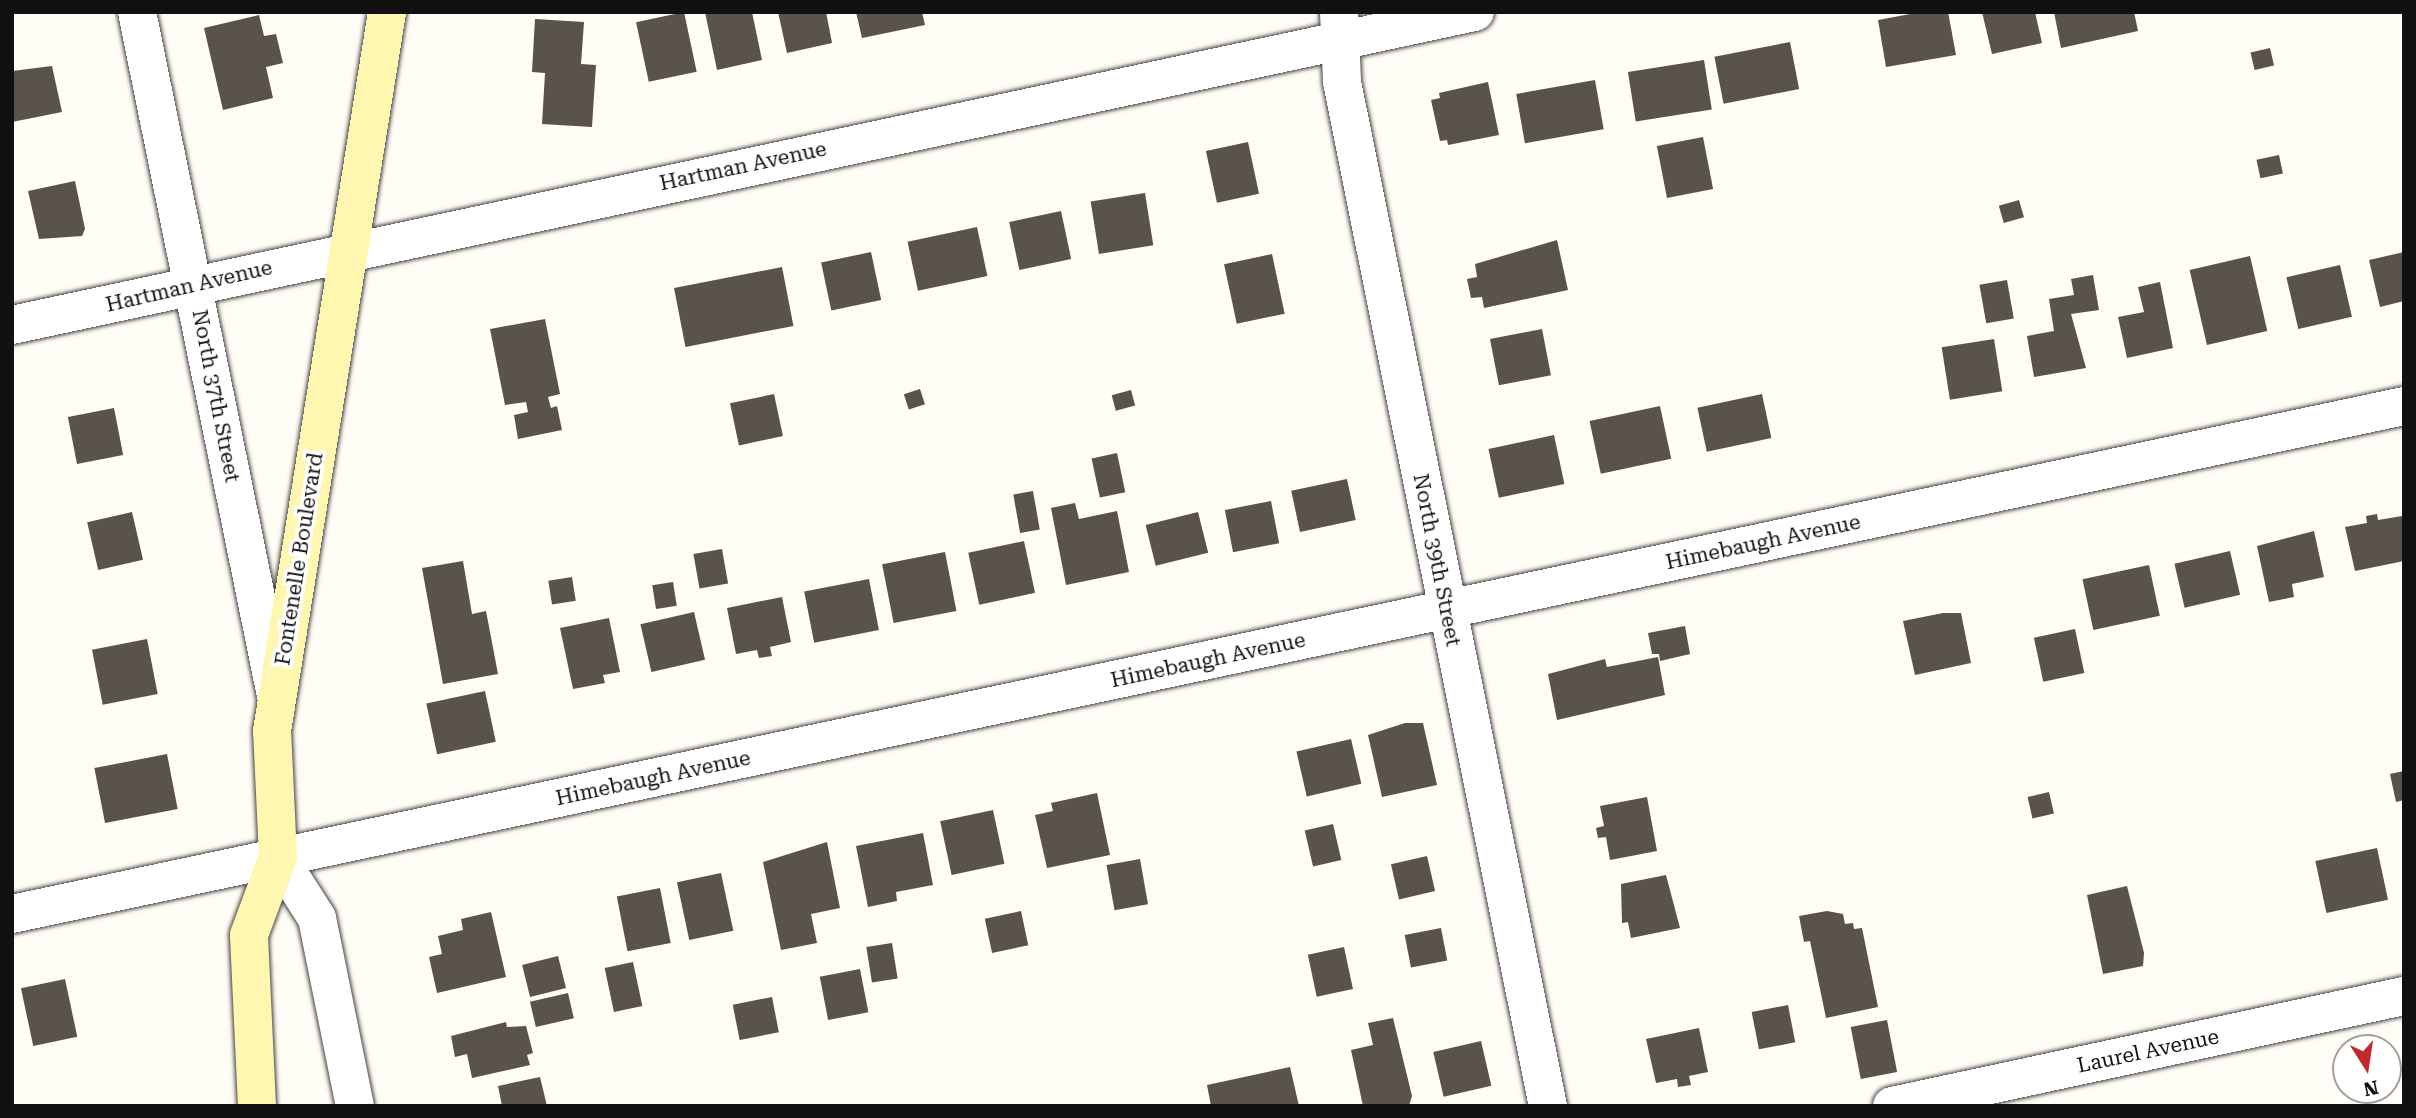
<!DOCTYPE html>
<html>
<head>
<meta charset="utf-8">
<style>
	body { margin:0 }
	#map { position:relative; width:2416px; height:1118px; overflow:hidden; background:#fffdf5; font-family:"Roboto Serif",serif }
	div>[style] { position:absolute }
	.building>* { inset:0; background:#5a524d; transform-origin:0 0 }
	.roads { filter:drop-shadow(0 0 2px #444) drop-shadow(0 0 2px #444) }
	.minor>* { height:38px; margin:-19px; padding:0 19px; transform-origin:19px; border-radius:19px; background:#fff }
	.secondary>* { height:38px; margin:-19px; padding:0 19px; transform-origin:19px; border-radius:19px; background:#fff6b0 }
	span { translate:-50% -50%; white-space:nowrap; text-align:center; line-height:1.15; -webkit-text-stroke:7px #fff; paint-order:stroke }
	.street-label { font-size:21px; color:#111 }
	.frame { position:absolute; inset:0; border:14px solid #111; pointer-events:none }
	.north { position:absolute; left:2332px; top:1034px; width:70px; height:70px; box-sizing:border-box; background:#fff; border:2px solid #a0a0a0; border-radius:50%; rotate:168deg; font-size:19px; font-weight:700; line-height:28px; text-align:center; color:#111 }
	.north::after { content:''; display:block; margin:auto; width:24px; height:32px; background:#c4262e; clip-path:polygon(50% 0,100% 100%,50% 72%,0 100%) }
</style>
</head>
<body>
<div id="map">
	<div class="building">
		<div style="left:684px;top:12px;width:61px;height:49px;rotate:78deg"></div>
		<div style="clip-path:polygon(705px 12px,752px 12px,762px 60px,717px 70px)"></div>
		<div style="clip-path:polygon(778px 12px,826px 12px,832px 43px,787px 53px)"></div>
		<div style="clip-path:polygon(856px 12px,922px 12px,925px 25px,862px 38px)"></div>
		<div style="clip-path:polygon(1921px 12px,1948px 12px,1956px 55px,1886px 67px,1878px 20px)"></div>
		<div style="clip-path:polygon(1982px 12px,2035px 12px,2042px 43px,1992px 54px)"></div>
		<div style="clip-path:polygon(2054px 12px,2134px 12px,2138px 31px,2061px 48px)"></div>
		<div style="clip-path:polygon(259px 15px,264px 36px,276px 34px,283px 63px,266px 67px,273px 98px,223px 110px,204px 28px)"></div>
		<div style="clip-path:polygon(535px 19px,584px 22px,581px 64px,596px 65px,592px 127px,542px 124px,545px 73px,532px 72px)"></div>
		<div style="left:1790px;top:42px;width:48px;height:77px;rotate:79deg"></div>
		<div style="left:2270px;top:48px;width:18px;height:20px;rotate:77deg"></div>
		<div style="left:1704px;top:60px;width:50px;height:77px;rotate:81deg"></div>
		<div style="clip-path:polygon(52px 66px,62px 112px,12px 122px,12px 71px)"></div>
		<div style="left:1595px;top:80px;width:50px;height:80px;rotate:80deg"></div>
		<div style="clip-path:polygon(1488px 82px,1499px 135px,1448px 145px,1447px 140px,1440px 141px,1431px 100px,1440px 98px,1439px 93px)"></div>
		<div style="left:1703px;top:137px;width:53px;height:47px;rotate:79deg"></div>
		<div style="left:1248px;top:142px;width:53px;height:43px;rotate:78deg"></div>
		<div style="left:2279px;top:155px;width:19px;height:23px;rotate:78deg"></div>
		<div style="clip-path:polygon(75px 181px,85px 229px,82px 236px,39px 239px,28px 191px)"></div>
		<div style="left:1145px;top:193px;width:53px;height:55px;rotate:81deg"></div>
		<div style="left:2019px;top:200px;width:18px;height:21px;rotate:74deg"></div>
		<div style="left:1061px;top:211px;width:49px;height:53px;rotate:78deg"></div>
		<div style="left:977px;top:227px;width:50px;height:71px;rotate:78deg"></div>
		<div style="clip-path:polygon(1557px 240px,1568px 290px,1484px 308px,1482px 297px,1471px 298px,1467px 279px,1477px 277px,1475px 264px)"></div>
		<div style="left:871px;top:252px;width:49px;height:51px;rotate:78deg"></div>
		<div style="clip-path:polygon(2404px 252px,2404px 301px,2380px 307px,2369px 260px)"></div>
		<div style="left:1272px;top:254px;width:61px;height:49px;rotate:78deg"></div>
		<div style="left:2250px;top:256px;width:77px;height:62px;rotate:77deg"></div>
		<div style="left:2340px;top:265px;width:53px;height:55px;rotate:77deg"></div>
		<div style="left:782px;top:267px;width:60px;height:110px;rotate:79deg"></div>
		<div style="clip-path:polygon(2093px 275px,2099px 310px,2071px 314px,2086px 368px,2034px 377px,2027px 336px,2054px 331px,2049px 299px,2074px 295px,2071px 279px)"></div>
		<div style="left:2007px;top:280px;width:39px;height:28px;rotate:80deg"></div>
		<div style="clip-path:polygon(2160px 282px,2173px 348px,2127px 358px,2118px 317px,2144px 312px,2138px 287px)"></div>
		<div style="clip-path:polygon(545px 319px,560px 394px,548px 397px,551px 408px,557px 406px,562px 430px,518px 439px,514px 415px,528px 412px,526px 402px,505px 405px,490px 329px)"></div>
		<div style="left:1542px;top:329px;width:47px;height:53px;rotate:79deg"></div>
		<div style="left:1994px;top:339px;width:53px;height:53px;rotate:81deg"></div>
		<div style="left:920px;top:389px;width:16px;height:17px;rotate:72deg"></div>
		<div style="left:1131px;top:390px;width:16px;height:20px;rotate:75deg"></div>
		<div style="left:774px;top:394px;width:43px;height:45px;rotate:78deg"></div>
		<div style="left:1762px;top:394px;width:45px;height:66px;rotate:78deg"></div>
		<div style="left:1660px;top:406px;width:54px;height:72px;rotate:78deg"></div>
		<div style="left:114px;top:408px;width:48px;height:47px;rotate:79deg"></div>
		<div style="left:1554px;top:435px;width:50px;height:67px;rotate:78deg"></div>
		<div style="left:1117px;top:453px;width:40px;height:26px;rotate:78deg"></div>
		<div style="left:1347px;top:479px;width:42px;height:57px;rotate:78deg"></div>
		<div style="left:1033px;top:491px;width:39px;height:20px;rotate:80deg"></div>
		<div style="left:1271px;top:501px;width:43px;height:47px;rotate:79deg"></div>
		<div style="clip-path:polygon(1075px 503px,1079px 519px,1117px 511px,1129px 572px,1066px 585px,1051px 508px)"></div>
		<div style="left:132px;top:512px;width:49px;height:46px;rotate:77deg"></div>
		<div style="left:1198px;top:512px;width:42px;height:54px;rotate:76deg"></div>
		<div style="clip-path:polygon(2377px 514px,2378px 520px,2402px 516px,2404px 561px,2355px 571px,2345px 527px,2367px 523px,2366px 516px)"></div>
		<div style="clip-path:polygon(2314px 531px,2324px 577px,2292px 584px,2294px 597px,2269px 602px,2257px 546px)"></div>
		<div style="left:1024px;top:541px;width:53px;height:57px;rotate:78deg"></div>
		<div style="left:722px;top:549px;width:35px;height:29px;rotate:80deg"></div>
		<div style="left:2230px;top:551px;width:45px;height:57px;rotate:77deg"></div>
		<div style="left:945px;top:552px;width:60px;height:64px;rotate:79deg"></div>
		<div style="clip-path:polygon(463px 561px,472px 614px,486px 611px,498px 674px,443px 684px,422px 568px)"></div>
		<div style="left:2149px;top:565px;width:52px;height:68px;rotate:78deg"></div>
		<div style="left:572px;top:577px;width:24px;height:24px;rotate:81deg"></div>
		<div style="left:869px;top:579px;width:52px;height:66px;rotate:79deg"></div>
		<div style="left:673px;top:582px;width:24px;height:21px;rotate:81deg"></div>
		<div style="clip-path:polygon(782px 597px,791px 642px,770px 647px,772px 656px,759px 658px,757px 650px,736px 654px,727px 608px)"></div>
		<div style="left:694px;top:612px;width:49px;height:55px;rotate:77deg"></div>
		<div style="clip-path:polygon(1943px 613px,1961px 613px,1971px 663px,1915px 675px,1903px 621px)"></div>
		<div style="clip-path:polygon(609px 618px,620px 672px,603px 675px,605px 683px,573px 689px,560px 628px)"></div>
		<div style="clip-path:polygon(1685px 626px,1690px 654px,1660px 661px,1659px 654px,1652px 654px,1648px 633px)"></div>
		<div style="left:2075px;top:629px;width:45px;height:42px;rotate:78deg"></div>
		<div style="left:147px;top:639px;width:56px;height:56px;rotate:79deg"></div>
		<div style="clip-path:polygon(1658px 657px,1665px 695px,1557px 720px,1548px 674px,1605px 659px,1607px 667px)"></div>
		<div style="left:485px;top:691px;width:52px;height:60px;rotate:78deg"></div>
		<div style="clip-path:polygon(1405px 723px,1423px 723px,1437px 785px,1382px 797px,1368px 735px)"></div>
		<div style="left:1351px;top:739px;width:46px;height:56px;rotate:77deg"></div>
		<div style="left:167px;top:754px;width:56px;height:74px;rotate:79deg"></div>
		<div style="clip-path:polygon(2404px 771px,2404px 800px,2396px 802px,2390px 774px)"></div>
		<div style="left:2049px;top:792px;width:22px;height:22px;rotate:77deg"></div>
		<div style="clip-path:polygon(1097px 793px,1110px 855px,1047px 868px,1035px 815px,1053px 811px,1051px 803px)"></div>
		<div style="clip-path:polygon(1647px 797px,1657px 851px,1610px 860px,1606px 837px,1598px 838px,1596px 828px,1604px 826px,1600px 806px)"></div>
		<div style="left:993px;top:810px;width:55px;height:54px;rotate:78deg"></div>
		<div style="left:1333px;top:824px;width:37px;height:29px;rotate:77deg"></div>
		<div style="clip-path:polygon(923px 833px,933px 885px,896px 892px,897px 901px,868px 907px,856px 846px)"></div>
		<div style="clip-path:polygon(827px 842px,840px 908px,811px 914px,817px 943px,781px 950px,763px 862px)"></div>
		<div style="left:2377px;top:848px;width:53px;height:63px;rotate:78deg"></div>
		<div style="left:1427px;top:856px;width:36px;height:37px;rotate:77deg"></div>
		<div style="left:1140px;top:859px;width:46px;height:34px;rotate:80deg"></div>
		<div style="left:721px;top:873px;width:59px;height:45px;rotate:78deg"></div>
		<div style="clip-path:polygon(1666px 875px,1680px 928px,1631px 938px,1628px 922px,1622px 923px,1621px 884px)"></div>
		<div style="clip-path:polygon(2127px 886px,2144px 953px,2143px 966px,2103px 974px,2087px 895px)"></div>
		<div style="left:660px;top:888px;width:56px;height:44px;rotate:79deg"></div>
		<div style="left:1021px;top:911px;width:35px;height:37px;rotate:78deg"></div>
		<div style="clip-path:polygon(1827px 911px,1843px 914px,1845px 924px,1853px 923px,1854px 929px,1862px 928px,1878px 1007px,1826px 1018px,1810px 941px,1804px 942px,1799px 916px)"></div>
		<div style="clip-path:polygon(491px 912px,506px 977px,437px 993px,429px 957px,442px 954px,438px 936px,463px 930px,461px 919px)"></div>
		<div style="left:1441px;top:928px;width:33px;height:37px;rotate:79deg"></div>
		<div style="left:892px;top:943px;width:36px;height:26px;rotate:81deg"></div>
		<div style="left:1344px;top:947px;width:43px;height:37px;rotate:78deg"></div>
		<div style="left:558px;top:956px;width:33px;height:37px;rotate:76deg"></div>
		<div style="left:633px;top:962px;width:45px;height:29px;rotate:78deg"></div>
		<div style="left:860px;top:969px;width:44px;height:41px;rotate:79deg"></div>
		<div style="left:65px;top:979px;width:59px;height:45px;rotate:78deg"></div>
		<div style="left:568px;top:993px;width:26px;height:39px;rotate:77deg"></div>
		<div style="left:772px;top:997px;width:36px;height:40px;rotate:79deg"></div>
		<div style="left:1788px;top:1005px;width:38px;height:37px;rotate:79deg"></div>
		<div style="clip-path:polygon(1393px 1018px,1412px 1096px,1409px 1106px,1363px 1106px,1351px 1050px,1373px 1045px,1368px 1023px)"></div>
		<div style="left:1887px;top:1020px;width:53px;height:37px;rotate:79deg"></div>
		<div style="clip-path:polygon(506px 1022px,507px 1027px,526px 1026px,533px 1053px,527px 1055px,530px 1065px,472px 1078px,467px 1054px,455px 1057px,451px 1036px)"></div>
		<div style="clip-path:polygon(1699px 1028px,1708px 1072px,1689px 1076px,1691px 1085px,1678px 1087px,1677px 1079px,1656px 1083px,1646px 1039px)"></div>
		<div style="left:1481px;top:1041px;width:46px;height:49px;rotate:77deg"></div>
		<div style="clip-path:polygon(1290px 1067px,1299px 1106px,1211px 1106px,1207px 1085px)"></div>
		<div style="clip-path:polygon(540px 1077px,547px 1106px,502px 1106px,498px 1086px)"></div>
	</div>
	<div class="roads">
		<div class="minor">
			<div style="left:137px;top:12px;width:698px;rotate:78.51deg"></div>
			<div style="left:1339px;top:12px;width:70px;rotate:87.5deg"></div>
			<div style="left:1342px;top:82px;width:1045px;rotate:78.63deg"></div>
			<div style="left:12px;top:325px;width:1496px;rotate:-12.08deg"></div>
			<div style="left:278px;top:857px;width:72px;rotate:57.4deg"></div>
			<div style="left:317px;top:918px;width:192px;rotate:78.6deg"></div>
			<div style="left:12px;top:914px;width:2445px;rotate:-11.99deg"></div>
			<div style="left:1892px;top:1106px;width:524px;rotate:-12.13deg"></div>
		</div>
		<div class="secondary">
			<div style="left:257px;top:1106px;width:171px;rotate:-92.7deg"></div>
			<div style="left:249px;top:935px;width:83px;rotate:-69.6deg"></div>
			<div style="left:278px;top:857px;width:126px;rotate:-92.7deg"></div>
			<div style="left:272px;top:731px;width:728px;rotate:-80.91deg"></div>
		</div>
	</div>
	<div class="street-label">
		<span style="left:743px;top:166px;rotate:-12deg">Hartman Avenue</span>
		<span style="left:189px;top:286px;rotate:-13deg">Hartman Avenue</span>
		<span style="left:216px;top:396px;rotate:79deg">North 37th Street</span>
		<span style="left:1763px;top:542px;rotate:-12deg">Himebaugh Avenue</span>
		<span style="left:299px;top:559px;rotate:-81deg">Fontenelle Boulevard</span>
		<span style="left:1437px;top:560px;rotate:79deg">North 39th Street</span>
		<span style="left:1208px;top:660px;rotate:-12deg">Himebaugh Avenue</span>
		<span style="left:653px;top:778px;rotate:-12deg">Himebaugh Avenue</span>
		<span style="left:2148px;top:1051px;rotate:-12deg">Laurel Avenue</span>
	</div>
	<div class="frame"></div>
	<div class="north">N</div>
</div>
</body>
</html>
